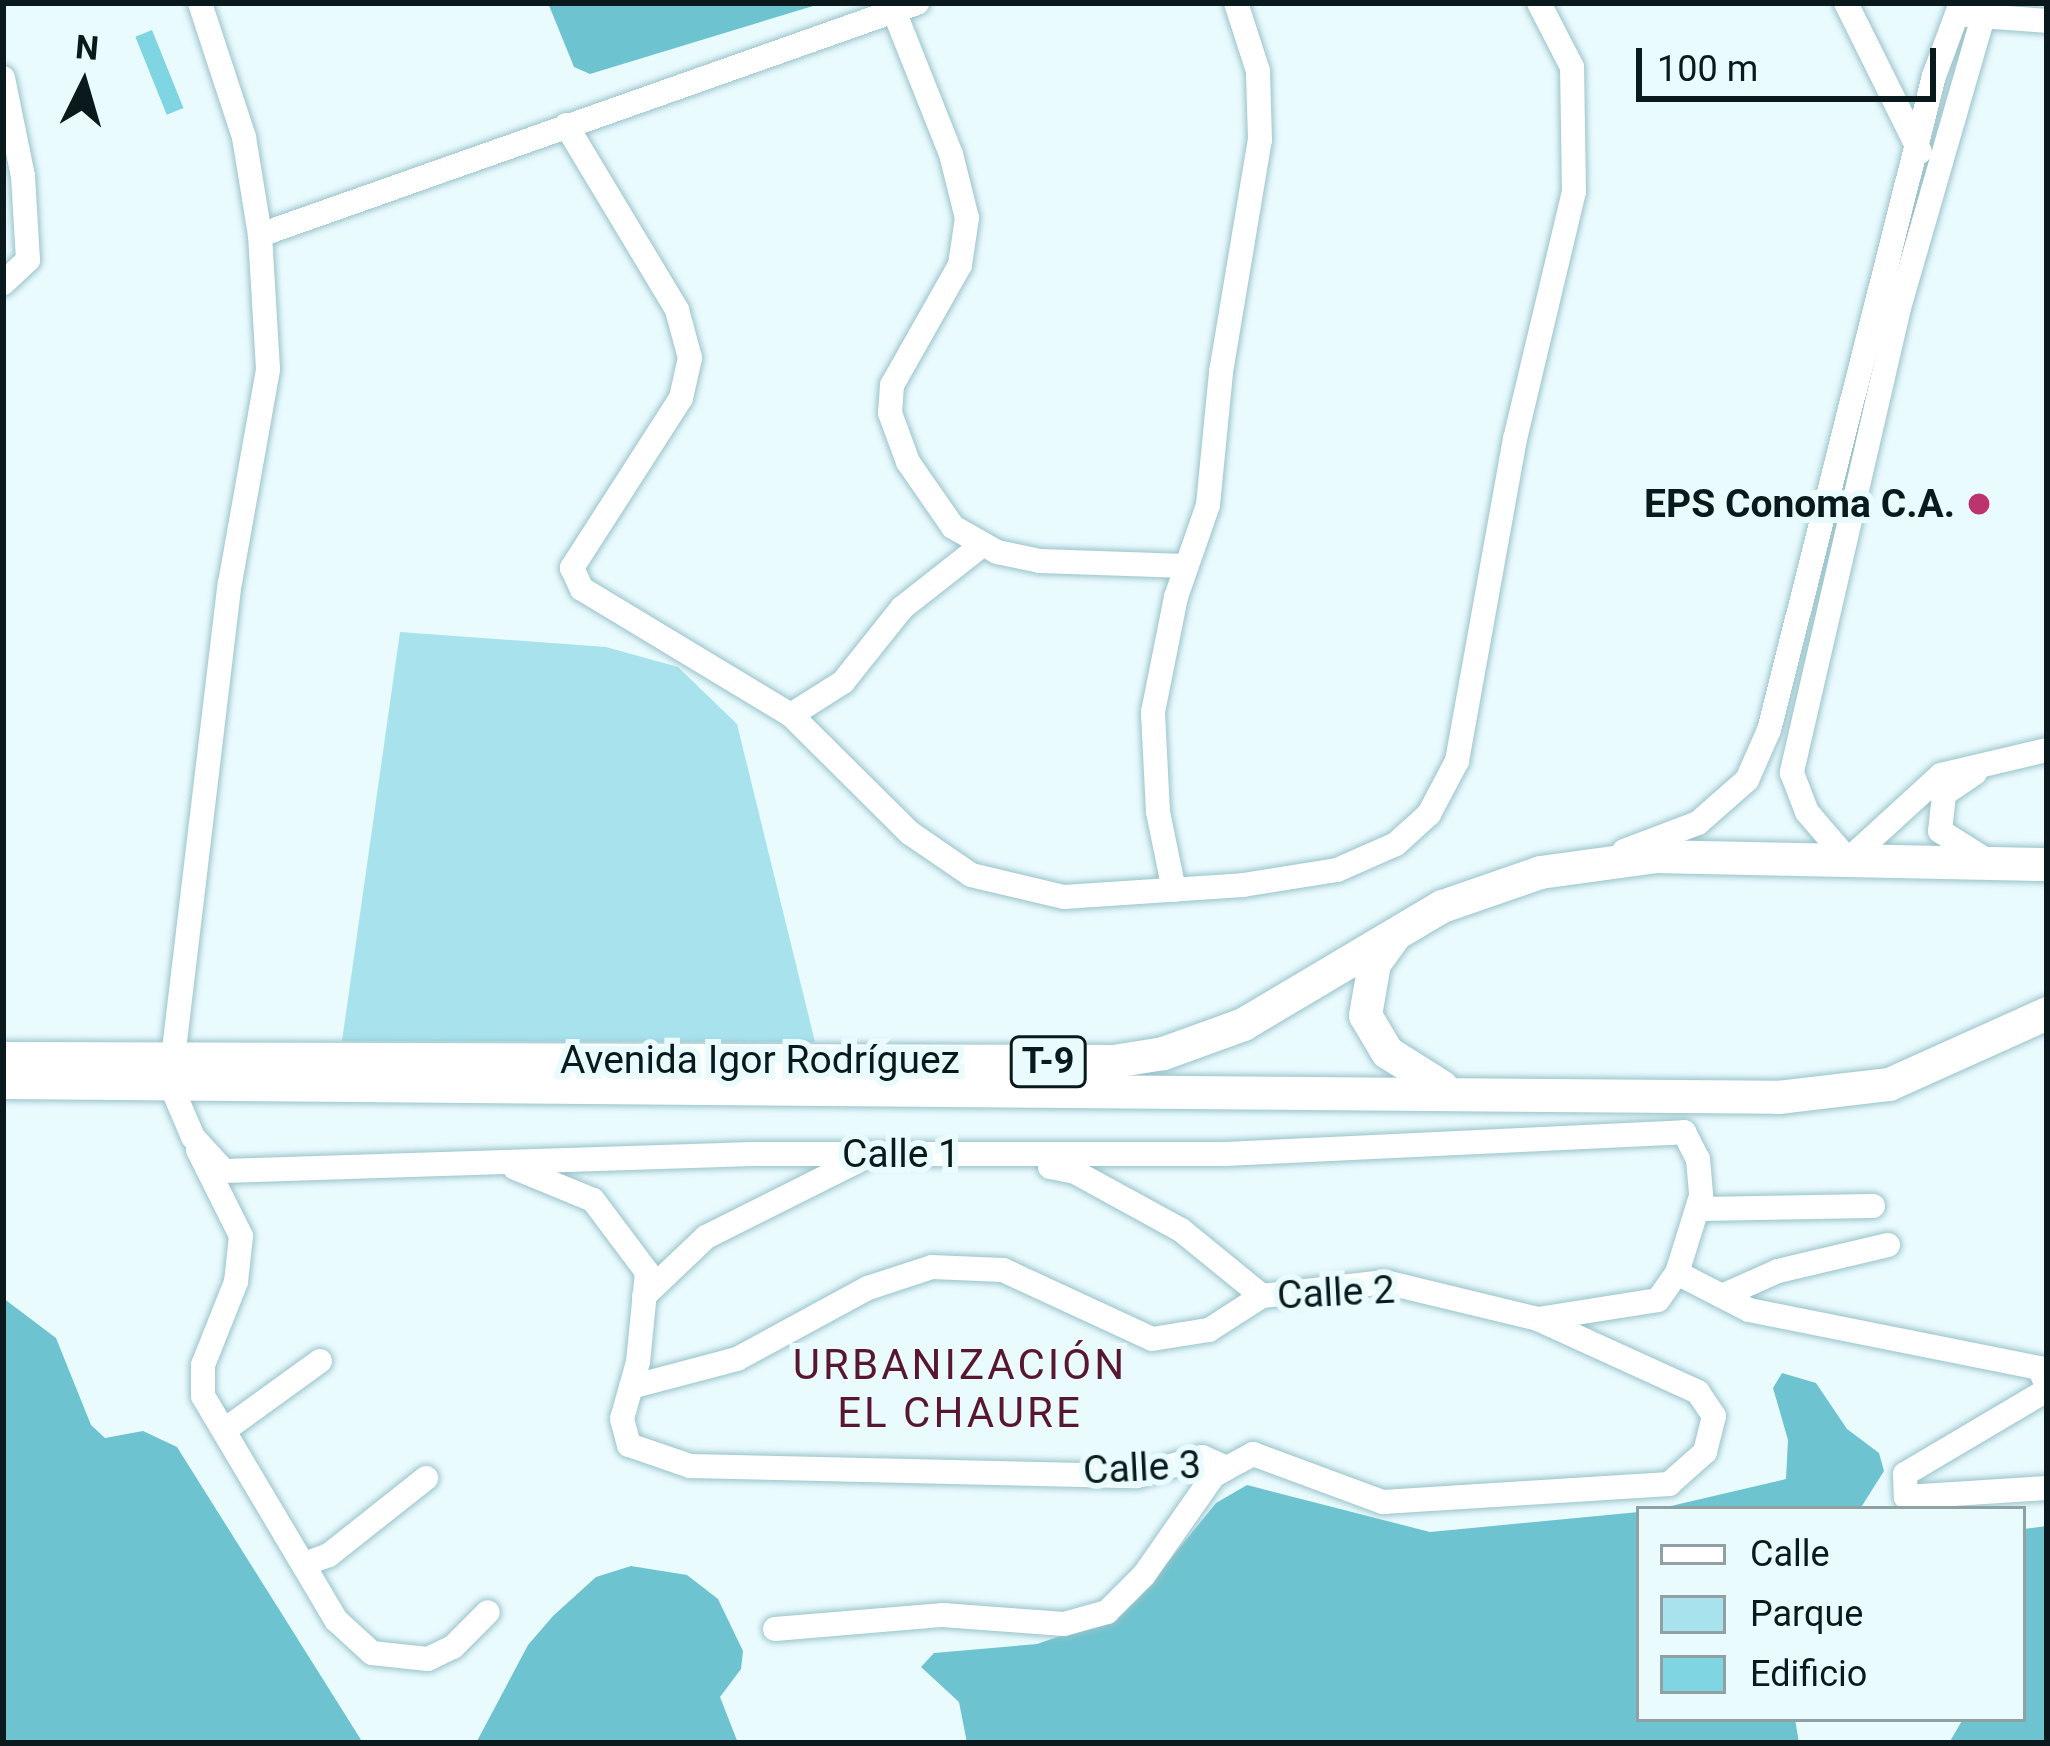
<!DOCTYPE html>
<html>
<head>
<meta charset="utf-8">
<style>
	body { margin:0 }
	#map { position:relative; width:2050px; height:1746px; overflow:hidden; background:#eafbfe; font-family:Roboto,sans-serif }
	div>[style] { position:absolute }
	.green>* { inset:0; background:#a8e3ed }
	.forest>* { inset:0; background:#6ec3d0 }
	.building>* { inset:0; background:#80d5e3; transform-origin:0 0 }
	.roads { filter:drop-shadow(0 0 3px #99c3ca) drop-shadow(0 0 3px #99c3ca) }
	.minor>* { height:24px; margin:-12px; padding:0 12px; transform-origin:12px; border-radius:12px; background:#fff }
	.highway>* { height:33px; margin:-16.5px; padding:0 16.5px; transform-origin:16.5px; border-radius:16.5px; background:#fff }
	.dots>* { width:33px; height:33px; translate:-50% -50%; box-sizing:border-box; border:6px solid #eafbfe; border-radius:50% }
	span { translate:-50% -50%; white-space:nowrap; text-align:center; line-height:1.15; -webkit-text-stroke:12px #eafbfe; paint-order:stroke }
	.shield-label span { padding:3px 9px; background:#eafbfe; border:3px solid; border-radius:9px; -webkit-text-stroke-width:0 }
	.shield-label { font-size:36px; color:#09191c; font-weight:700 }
	.poi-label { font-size:39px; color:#09191c; font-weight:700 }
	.right { translate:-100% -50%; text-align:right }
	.street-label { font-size:39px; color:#09191c }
	.neighbourhood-label { font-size:42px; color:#581631; letter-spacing:3px }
	.frame { position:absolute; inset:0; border:6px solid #09191c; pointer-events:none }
	.legend { position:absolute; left:1636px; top:1506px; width:390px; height:216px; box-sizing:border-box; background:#eafbfe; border:3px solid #90a1a4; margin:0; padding:15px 21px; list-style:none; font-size:36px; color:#09191c }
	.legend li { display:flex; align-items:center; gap:24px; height:60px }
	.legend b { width:60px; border:3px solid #90a1a4 }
	.north { position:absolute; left:24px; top:24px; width:120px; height:120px; -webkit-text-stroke:9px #eafbfe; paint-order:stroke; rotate:5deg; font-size:33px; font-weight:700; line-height:48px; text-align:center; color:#09191c }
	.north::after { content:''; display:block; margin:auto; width:42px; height:54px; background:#09191c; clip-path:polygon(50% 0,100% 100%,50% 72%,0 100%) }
	.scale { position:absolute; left:1636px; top:48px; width:300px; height:54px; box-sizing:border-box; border:6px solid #09191c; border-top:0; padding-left:15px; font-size:36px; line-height:42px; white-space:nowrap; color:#09191c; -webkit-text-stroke:9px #eafbfe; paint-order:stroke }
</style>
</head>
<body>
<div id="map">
	<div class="green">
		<div style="clip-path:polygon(400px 632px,606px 647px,678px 667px,737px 724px,815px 1042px,342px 1041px)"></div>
	</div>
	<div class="forest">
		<div style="clip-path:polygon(548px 3px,823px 3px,590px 74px,574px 67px)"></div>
		<div style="clip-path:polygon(3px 1298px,56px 1338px,91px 1425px,105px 1438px,143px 1431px,177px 1447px,363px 1743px,3px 1743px)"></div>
		<div style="clip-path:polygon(1782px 1373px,1816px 1383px,1847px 1429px,1879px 1453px,1884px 1471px,1860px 1509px,1658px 1509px,1786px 1479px,1788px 1440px,1773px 1388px)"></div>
		<div style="clip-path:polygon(1247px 1485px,1430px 1532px,1639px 1512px,1639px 1719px,1795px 1719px,1799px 1743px,967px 1743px,959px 1702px,921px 1667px,934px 1653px,1037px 1644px,1110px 1619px,1136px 1601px,1216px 1503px)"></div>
		<div style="clip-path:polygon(2047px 1526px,2047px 1743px,1949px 1743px,1963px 1719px,2023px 1719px,2023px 1529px)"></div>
		<div style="clip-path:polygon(631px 1566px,687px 1575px,718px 1599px,743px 1651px,741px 1669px,720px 1697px,738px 1743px,476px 1743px,528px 1645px,553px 1616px,596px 1577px)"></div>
	</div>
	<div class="building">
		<div style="left:152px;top:30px;width:84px;height:18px;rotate:68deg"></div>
	</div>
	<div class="roads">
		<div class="minor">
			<div style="left:1846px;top:3px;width:166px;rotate:63.6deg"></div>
			<div style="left:1987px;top:3px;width:317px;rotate:106.1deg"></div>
			<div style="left:1899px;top:308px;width:477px;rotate:103deg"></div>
			<div style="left:1792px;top:773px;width:42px;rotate:69deg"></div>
			<div style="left:1807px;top:812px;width:63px;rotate:49.5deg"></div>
			<div style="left:1848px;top:860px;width:126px;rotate:-42.4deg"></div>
			<div style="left:1941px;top:775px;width:109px;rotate:-13.3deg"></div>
			<div style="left:894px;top:11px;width:154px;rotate:68.3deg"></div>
			<div style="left:951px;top:154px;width:66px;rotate:76deg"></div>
			<div style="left:967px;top:218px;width:48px;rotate:98.5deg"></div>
			<div style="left:960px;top:265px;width:138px;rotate:119.5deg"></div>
			<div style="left:892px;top:385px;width:28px;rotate:94deg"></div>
			<div style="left:890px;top:413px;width:52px;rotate:69.8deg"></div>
			<div style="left:908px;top:462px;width:79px;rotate:55.3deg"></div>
			<div style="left:953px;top:527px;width:51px;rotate:29.6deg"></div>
			<div style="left:997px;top:552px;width:44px;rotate:11.8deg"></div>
			<div style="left:1040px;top:561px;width:146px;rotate:2deg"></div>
			<div style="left:1966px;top:15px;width:81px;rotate:4.2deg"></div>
			<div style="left:3px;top:78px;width:100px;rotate:78.5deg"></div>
			<div style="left:23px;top:176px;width:84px;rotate:86.6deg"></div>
			<div style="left:28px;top:260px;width:34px;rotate:137deg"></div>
			<div style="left:566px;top:125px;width:216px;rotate:59deg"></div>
			<div style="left:677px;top:310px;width:50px;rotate:74.8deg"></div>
			<div style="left:690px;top:358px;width:41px;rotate:102.7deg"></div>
			<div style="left:681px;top:398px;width:202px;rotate:122.7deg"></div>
			<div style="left:572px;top:568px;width:23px;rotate:65deg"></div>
			<div style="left:582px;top:589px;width:244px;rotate:31.1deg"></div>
			<div style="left:791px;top:715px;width:168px;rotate:44.8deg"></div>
			<div style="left:910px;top:833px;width:74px;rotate:34.5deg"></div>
			<div style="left:971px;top:875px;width:96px;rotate:13.3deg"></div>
			<div style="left:1064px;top:897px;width:179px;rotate:-3.8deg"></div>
			<div style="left:1243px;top:885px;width:95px;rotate:-9.1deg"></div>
			<div style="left:1337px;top:870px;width:64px;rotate:-23.8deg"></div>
			<div style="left:1396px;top:844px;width:45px;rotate:-42.3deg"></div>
			<div style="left:1429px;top:814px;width:60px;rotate:-62.2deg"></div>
			<div style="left:1457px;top:761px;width:327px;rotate:-79.8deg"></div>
			<div style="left:1515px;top:439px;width:254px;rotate:-76.6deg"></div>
			<div style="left:1574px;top:192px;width:125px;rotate:-90.9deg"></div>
			<div style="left:1572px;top:67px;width:72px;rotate:-117.3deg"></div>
			<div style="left:260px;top:235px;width:697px;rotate:-19.45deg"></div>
			<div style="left:791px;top:715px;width:62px;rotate:-32.4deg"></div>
			<div style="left:843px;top:682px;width:95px;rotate:-51.4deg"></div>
			<div style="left:902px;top:608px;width:102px;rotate:-38.2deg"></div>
			<div style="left:1975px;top:773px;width:37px;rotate:146deg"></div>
			<div style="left:1944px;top:794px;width:37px;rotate:96deg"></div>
			<div style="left:1940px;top:831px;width:58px;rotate:32.3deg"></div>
			<div style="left:1624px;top:851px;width:79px;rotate:-20.7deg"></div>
			<div style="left:1698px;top:823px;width:65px;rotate:-41.3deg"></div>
			<div style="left:1747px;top:780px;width:55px;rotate:-66.3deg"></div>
			<div style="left:1769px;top:730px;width:674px;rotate:-75.84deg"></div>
			<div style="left:1934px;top:76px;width:78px;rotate:-69.7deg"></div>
			<div style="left:1174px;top:890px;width:80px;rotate:-101.6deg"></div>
			<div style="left:1158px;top:812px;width:100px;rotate:-92.9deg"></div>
			<div style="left:1153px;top:712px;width:117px;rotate:-78.7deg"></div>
			<div style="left:1176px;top:597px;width:97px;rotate:-70.8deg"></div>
			<div style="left:1208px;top:505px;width:134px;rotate:-84.4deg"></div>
			<div style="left:1221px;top:372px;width:235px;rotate:-80.5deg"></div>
			<div style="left:1260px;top:140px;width:69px;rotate:-91.7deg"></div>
			<div style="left:1258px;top:71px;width:71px;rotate:-107.9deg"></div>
			<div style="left:173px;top:1058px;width:478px;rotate:-83.2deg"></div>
			<div style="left:230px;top:583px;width:217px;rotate:-79.9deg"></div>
			<div style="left:268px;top:369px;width:134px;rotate:-93.4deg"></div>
			<div style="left:260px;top:235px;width:99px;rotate:-99.3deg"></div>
			<div style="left:244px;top:137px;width:141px;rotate:-108.2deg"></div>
			<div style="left:169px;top:1081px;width:61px;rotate:66.8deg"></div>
			<div style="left:193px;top:1137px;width:46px;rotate:47.6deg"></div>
			<div style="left:224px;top:1171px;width:529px;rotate:-1.84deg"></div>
			<div style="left:753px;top:1154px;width:472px"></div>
			<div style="left:1225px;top:1154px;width:460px;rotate:-2.7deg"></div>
			<div style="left:1684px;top:1132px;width:30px;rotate:63deg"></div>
			<div style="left:1698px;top:1159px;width:37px;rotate:85deg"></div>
			<div style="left:1701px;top:1196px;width:81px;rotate:107.3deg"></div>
			<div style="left:198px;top:1150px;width:96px;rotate:63.4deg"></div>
			<div style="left:241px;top:1236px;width:46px;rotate:96.2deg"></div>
			<div style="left:236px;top:1282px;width:89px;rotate:111.7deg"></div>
			<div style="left:203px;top:1365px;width:31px;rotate:90deg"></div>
			<div style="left:203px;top:1396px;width:261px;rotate:59.3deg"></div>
			<div style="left:336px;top:1620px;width:49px;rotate:42.5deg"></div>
			<div style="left:372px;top:1653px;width:56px;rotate:6.1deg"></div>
			<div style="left:428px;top:1659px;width:28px;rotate:-26deg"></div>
			<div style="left:453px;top:1647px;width:49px;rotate:-45deg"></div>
			<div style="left:1050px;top:1167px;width:25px;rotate:11deg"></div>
			<div style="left:1075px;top:1172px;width:121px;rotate:28.7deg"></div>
			<div style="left:1181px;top:1230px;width:104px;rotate:39.2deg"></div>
			<div style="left:515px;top:1168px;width:84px;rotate:22.3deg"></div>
			<div style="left:593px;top:1200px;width:90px;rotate:53.1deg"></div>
			<div style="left:647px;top:1272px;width:90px;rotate:95.7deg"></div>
			<div style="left:638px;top:1362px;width:59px;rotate:105.7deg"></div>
			<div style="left:622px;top:1419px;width:27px;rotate:75deg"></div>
			<div style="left:629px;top:1445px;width:65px;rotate:19deg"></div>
			<div style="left:690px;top:1466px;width:447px;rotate:1.3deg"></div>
			<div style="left:1137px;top:1476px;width:68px;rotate:-16.3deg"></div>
			<div style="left:1202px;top:1457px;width:27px;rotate:24deg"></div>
			<div style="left:1227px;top:1468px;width:30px;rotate:-28deg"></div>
			<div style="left:1253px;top:1454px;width:139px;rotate:20.3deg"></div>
			<div style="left:1383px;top:1502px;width:287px;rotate:-3.6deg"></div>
			<div style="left:1669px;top:1484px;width:48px;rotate:-41.6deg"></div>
			<div style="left:1705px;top:1452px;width:37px;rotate:-76deg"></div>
			<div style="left:1714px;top:1416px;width:29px;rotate:-124deg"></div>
			<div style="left:1698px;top:1392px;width:176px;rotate:-155.5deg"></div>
			<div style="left:1698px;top:1209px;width:175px;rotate:-1deg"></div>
			<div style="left:644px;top:1296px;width:86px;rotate:-43.6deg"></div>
			<div style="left:706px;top:1237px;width:177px;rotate:-26.6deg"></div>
			<div style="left:1722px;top:1296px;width:61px;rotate:-24.1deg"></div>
			<div style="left:1778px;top:1271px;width:113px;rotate:-13.3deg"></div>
			<div style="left:631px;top:1387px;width:110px;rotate:-14.8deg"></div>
			<div style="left:737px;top:1359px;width:149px;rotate:-28.5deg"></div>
			<div style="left:868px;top:1288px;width:67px;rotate:-18.2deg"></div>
			<div style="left:932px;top:1267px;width:71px;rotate:2.4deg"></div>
			<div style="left:1003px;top:1270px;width:164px;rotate:24.8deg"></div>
			<div style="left:1152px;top:1339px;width:58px;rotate:-9deg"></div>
			<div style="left:1209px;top:1330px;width:63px;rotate:-32.7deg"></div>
			<div style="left:1262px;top:1296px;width:124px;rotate:-6.5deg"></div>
			<div style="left:1385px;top:1282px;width:157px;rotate:13.6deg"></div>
			<div style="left:1538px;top:1319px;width:121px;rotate:-9deg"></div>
			<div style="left:1658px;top:1300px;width:33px;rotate:-55deg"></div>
			<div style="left:1677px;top:1273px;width:81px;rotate:27.2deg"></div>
			<div style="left:1749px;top:1310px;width:296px;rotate:11.3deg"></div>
			<div style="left:2039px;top:1368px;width:19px;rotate:65deg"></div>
			<div style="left:2047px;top:1390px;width:165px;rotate:149.4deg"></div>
			<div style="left:1905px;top:1474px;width:23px;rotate:88deg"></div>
			<div style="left:1906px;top:1497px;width:141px;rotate:-3.7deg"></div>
			<div style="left:226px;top:1429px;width:116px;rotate:-35.9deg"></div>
			<div style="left:305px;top:1564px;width:26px;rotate:-21deg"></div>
			<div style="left:329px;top:1555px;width:124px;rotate:-38.4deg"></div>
			<div style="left:775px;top:1629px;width:169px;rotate:-4.8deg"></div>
			<div style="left:943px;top:1615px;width:121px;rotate:4.3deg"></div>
			<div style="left:1064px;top:1624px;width:45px;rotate:-15.6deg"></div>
			<div style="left:1107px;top:1612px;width:52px;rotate:-45deg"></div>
			<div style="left:1144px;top:1575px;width:121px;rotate:-55.1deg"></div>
			<div style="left:1213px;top:1476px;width:16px;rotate:-30deg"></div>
		</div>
		<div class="highway">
			<div style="left:1393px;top:937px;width:32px;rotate:126deg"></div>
			<div style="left:1374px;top:963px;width:53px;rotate:99.8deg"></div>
			<div style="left:1365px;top:1015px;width:43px;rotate:59.3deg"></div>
			<div style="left:1387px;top:1052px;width:64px;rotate:32.2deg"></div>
			<div style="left:3px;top:1058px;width:1110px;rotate:0.15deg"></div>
			<div style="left:1113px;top:1061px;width:51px;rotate:-9.1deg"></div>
			<div style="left:1163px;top:1053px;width:85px;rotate:-19.9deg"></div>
			<div style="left:1243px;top:1024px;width:231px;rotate:-30.7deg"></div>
			<div style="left:1442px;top:906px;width:104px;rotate:-19.1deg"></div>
			<div style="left:1540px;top:872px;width:118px;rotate:-7.8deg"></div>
			<div style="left:1657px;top:856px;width:390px;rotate:1.2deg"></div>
			<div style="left:3px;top:1082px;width:1775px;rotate:0.48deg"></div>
			<div style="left:1778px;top:1097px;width:112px;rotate:-6.7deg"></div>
			<div style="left:1889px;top:1084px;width:173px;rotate:-24.2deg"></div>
		</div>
	</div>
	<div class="dots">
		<div style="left:1979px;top:504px;background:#bd336e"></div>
	</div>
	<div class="shield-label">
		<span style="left:1048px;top:1062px">T-9</span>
	</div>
	<div class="poi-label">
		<span class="right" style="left:1955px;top:504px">EPS Conoma C.A.</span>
	</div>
	<div class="street-label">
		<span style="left:760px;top:1060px">Avenida Igor Rodríguez</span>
		<span style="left:901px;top:1154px">Calle 1</span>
		<span style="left:1336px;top:1293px;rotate:-3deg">Calle 2</span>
		<span style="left:1142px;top:1468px;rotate:-3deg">Calle 3</span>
	</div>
	<div class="neighbourhood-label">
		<span style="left:960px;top:1389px">URBANIZACIÓN<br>EL CHAURE</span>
	</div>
	<div class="frame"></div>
	<ul class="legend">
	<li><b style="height:15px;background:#fff"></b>Calle</li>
	<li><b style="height:33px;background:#a8e3ed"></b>Parque</li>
	<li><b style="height:33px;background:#80d5e3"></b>Edificio</li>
	</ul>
	<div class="north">N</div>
	<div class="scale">100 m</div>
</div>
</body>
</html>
